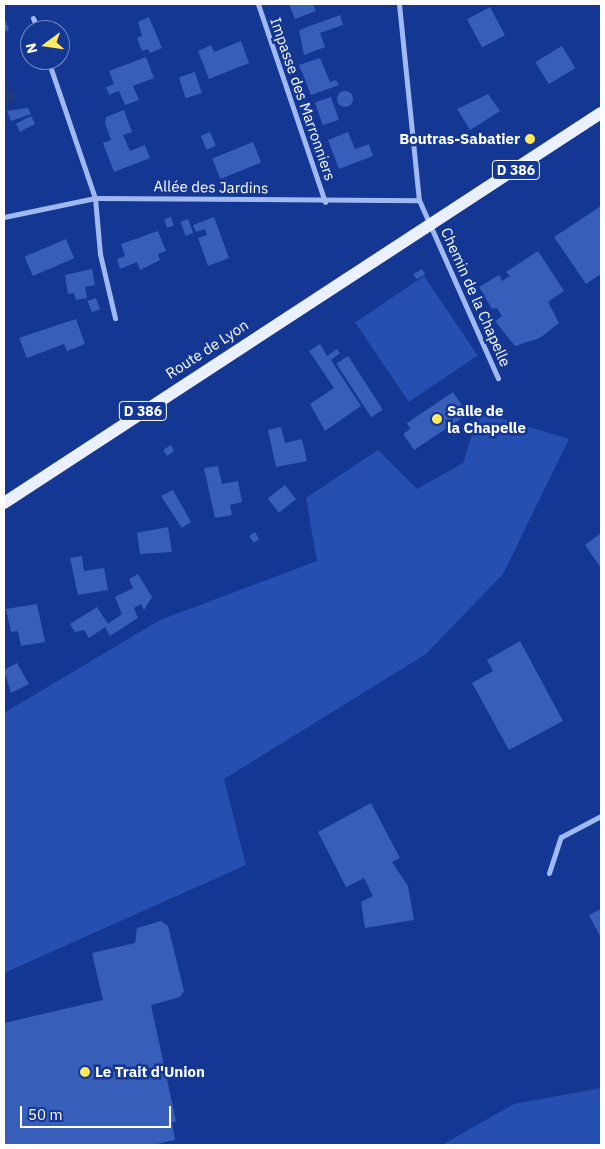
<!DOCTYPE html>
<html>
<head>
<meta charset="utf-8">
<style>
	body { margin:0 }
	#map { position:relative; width:605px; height:1149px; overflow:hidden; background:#133792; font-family:"IBM Plex Sans",sans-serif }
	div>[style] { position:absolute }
	.green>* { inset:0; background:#2550b1; transform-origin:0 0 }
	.water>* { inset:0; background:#1f3a7f }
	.round { border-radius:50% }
	.building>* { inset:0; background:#375eb9; transform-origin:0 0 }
	.minor>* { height:5px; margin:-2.5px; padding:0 2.5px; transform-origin:2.5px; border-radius:2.5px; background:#a1b9f2 }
	.primary>* { height:12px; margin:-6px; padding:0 6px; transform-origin:6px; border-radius:6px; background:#ebf0ff }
	.dots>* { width:14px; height:14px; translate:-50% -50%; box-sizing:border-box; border:2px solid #133792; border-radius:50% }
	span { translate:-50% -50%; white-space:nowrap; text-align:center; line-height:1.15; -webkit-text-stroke:5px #133792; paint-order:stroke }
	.shield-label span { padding:1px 4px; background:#133792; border:1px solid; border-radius:4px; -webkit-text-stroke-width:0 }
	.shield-label { font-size:14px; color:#fff; font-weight:700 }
	.street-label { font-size:15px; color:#fff }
	.poi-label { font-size:15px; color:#fff; font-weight:700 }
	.right { translate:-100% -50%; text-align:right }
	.left { translate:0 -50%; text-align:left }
	.frame { position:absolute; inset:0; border:5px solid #fff; pointer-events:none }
	.north { position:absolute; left:20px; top:20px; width:50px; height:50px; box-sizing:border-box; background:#133792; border:1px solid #7187be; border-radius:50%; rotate:256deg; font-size:14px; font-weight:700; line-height:20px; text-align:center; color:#fff }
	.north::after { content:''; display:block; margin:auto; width:18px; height:22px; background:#ffe961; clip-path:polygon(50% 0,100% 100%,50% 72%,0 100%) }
	.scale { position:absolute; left:20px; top:1106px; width:151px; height:22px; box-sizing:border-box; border:2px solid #fff; border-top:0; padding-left:6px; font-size:15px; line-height:18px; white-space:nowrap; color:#fff; -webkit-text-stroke:4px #133792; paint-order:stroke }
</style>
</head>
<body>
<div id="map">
	<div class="green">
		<div style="left:424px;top:276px;width:96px;height:83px;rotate:56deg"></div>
		<div style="clip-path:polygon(479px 412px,569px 439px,503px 574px,426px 654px,224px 779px,246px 865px,4px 973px,4px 713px,160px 620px,317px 561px,306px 498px,378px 450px,417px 489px,463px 463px)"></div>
		<div style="clip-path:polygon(601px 1088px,601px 1145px,442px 1145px,514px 1104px)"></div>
	</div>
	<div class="water">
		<div class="round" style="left:2px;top:89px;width:14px;height:14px"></div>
	</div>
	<div class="building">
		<div style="clip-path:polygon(289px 4px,313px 4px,316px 11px,295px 19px)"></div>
		<div style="left:490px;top:7px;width:32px;height:26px;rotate:62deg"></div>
		<div style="clip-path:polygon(340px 15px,343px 25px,320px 33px,325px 47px,304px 55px,299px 30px)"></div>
		<div style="clip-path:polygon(4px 17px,9px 30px,4px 32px)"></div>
		<div style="clip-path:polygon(149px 17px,162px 48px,150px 53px,148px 49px,142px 51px,137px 38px,142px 36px,138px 22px)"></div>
		<div style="clip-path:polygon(241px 41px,249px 63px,209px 79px,198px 51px,211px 45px,214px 52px)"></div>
		<div style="left:562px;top:46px;width:26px;height:31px;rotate:59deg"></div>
		<div style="clip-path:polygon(146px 57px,154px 78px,133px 86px,139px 100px,125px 105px,119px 91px,109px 95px,106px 87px,114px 84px,109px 71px)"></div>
		<div style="clip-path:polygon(320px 58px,330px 82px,336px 80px,339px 85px,311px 95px,299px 65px)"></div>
		<div style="left:195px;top:72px;width:22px;height:17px;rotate:72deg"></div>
		<div class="round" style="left:337px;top:91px;width:16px;height:16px"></div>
		<div style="clip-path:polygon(488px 94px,500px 111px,470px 130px,457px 109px)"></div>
		<div style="left:331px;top:97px;width:24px;height:17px;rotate:71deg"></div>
		<div style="clip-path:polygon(28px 108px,31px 114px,11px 121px,7px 111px)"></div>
		<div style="clip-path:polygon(124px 110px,132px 132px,123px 135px,130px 151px,145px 145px,150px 158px,114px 172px,103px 143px,111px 140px,105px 123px,106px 117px)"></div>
		<div style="left:31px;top:116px;width:9px;height:17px;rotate:63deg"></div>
		<div style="left:210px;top:132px;width:15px;height:10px;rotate:67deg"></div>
		<div style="clip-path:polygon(348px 132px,355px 149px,369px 144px,373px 156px,339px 169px,328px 140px)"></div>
		<div style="left:253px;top:142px;width:22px;height:44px;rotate:68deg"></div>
		<div style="clip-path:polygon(601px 206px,601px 274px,586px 284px,554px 237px)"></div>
		<div style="left:171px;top:217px;width:9px;height:7px;rotate:72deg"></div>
		<div style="clip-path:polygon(214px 217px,229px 258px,208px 266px,198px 238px,207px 235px,205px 229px,196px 232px,193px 225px)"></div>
		<div style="left:188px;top:219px;width:15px;height:8px;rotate:70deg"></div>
		<div style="clip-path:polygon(158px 231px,166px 251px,158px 254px,160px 260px,140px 270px,137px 262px,120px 269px,117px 259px,125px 256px,121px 244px)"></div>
		<div style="left:66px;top:239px;width:21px;height:45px;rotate:67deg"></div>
		<div style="clip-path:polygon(538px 251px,564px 291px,548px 302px,559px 323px,540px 338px,515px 346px,495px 321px,502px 316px,497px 308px,492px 309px,479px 287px,499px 275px,502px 281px,510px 276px,506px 272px)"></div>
		<div style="clip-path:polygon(92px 269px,95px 285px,85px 287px,87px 298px,76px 300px,74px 293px,68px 294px,65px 275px)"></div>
		<div style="left:422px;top:269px;width:6px;height:10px;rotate:59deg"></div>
		<div style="left:96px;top:298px;width:12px;height:9px;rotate:70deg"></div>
		<div style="clip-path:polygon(76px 319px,85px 344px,67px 351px,64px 344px,27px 358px,19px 338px)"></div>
		<div style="clip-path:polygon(320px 344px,327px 356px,337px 349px,340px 353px,331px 360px,361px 406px,325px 431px,310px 404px,334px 388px,309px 351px)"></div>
		<div style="left:348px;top:356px;width:64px;height:14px;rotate:57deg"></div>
		<div style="clip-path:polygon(453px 392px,468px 414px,414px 450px,403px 434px,410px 429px,407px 423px)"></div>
		<div style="clip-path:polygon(281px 427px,285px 443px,302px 439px,307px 461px,276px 467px,268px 430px)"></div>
		<div style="clip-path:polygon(171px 445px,174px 451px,167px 456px,163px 450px)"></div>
		<div style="clip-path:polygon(218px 466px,222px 484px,238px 481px,242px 502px,230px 505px,232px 515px,215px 518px,204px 468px)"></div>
		<div style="left:285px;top:485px;width:18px;height:22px;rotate:52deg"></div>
		<div style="clip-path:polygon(173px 490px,191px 522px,182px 528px,161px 496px)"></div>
		<div style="clip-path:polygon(168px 527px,172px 552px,140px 554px,137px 533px)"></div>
		<div style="clip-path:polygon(255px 532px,259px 539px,254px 543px,249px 536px)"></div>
		<div style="clip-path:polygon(601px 533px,601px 568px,585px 545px)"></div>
		<div style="clip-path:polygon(82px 556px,84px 571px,104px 568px,108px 590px,78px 595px,70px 558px)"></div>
		<div style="clip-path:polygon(138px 574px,152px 597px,144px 610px,141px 604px,134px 608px,138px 618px,110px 636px,105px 627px,89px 638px,84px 630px,75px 632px,70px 624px,97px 607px,108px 624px,122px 614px,115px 597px,133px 588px,129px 579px)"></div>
		<div style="clip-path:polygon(37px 604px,45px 642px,21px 646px,18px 631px,11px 632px,6px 609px)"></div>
		<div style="clip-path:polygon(520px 641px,563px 721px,509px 750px,472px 683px,493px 671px,487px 660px)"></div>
		<div style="clip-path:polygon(17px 663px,29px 684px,11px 693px,4px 670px)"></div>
		<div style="clip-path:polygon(371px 803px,400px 858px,392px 862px,408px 886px,414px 920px,365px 928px,361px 902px,373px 896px,364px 878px,346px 887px,318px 832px)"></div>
		<div style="clip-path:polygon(601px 909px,601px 938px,589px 915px)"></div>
		<div style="clip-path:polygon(161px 921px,168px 926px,184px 991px,180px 997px,151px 1005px,176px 1121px,172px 1123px,175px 1140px,152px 1145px,4px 1145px,4px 1023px,103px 1000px,92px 953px,135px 943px,137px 928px)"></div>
	</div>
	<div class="minor">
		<div style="left:258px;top:4px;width:209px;rotate:71.3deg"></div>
		<div style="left:399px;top:4px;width:197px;rotate:84.2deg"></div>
		<div style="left:419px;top:200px;width:195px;rotate:66.1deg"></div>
		<div style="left:33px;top:18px;width:13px;rotate:67deg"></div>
		<div style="left:48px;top:60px;width:146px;rotate:71.2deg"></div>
		<div style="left:95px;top:198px;width:56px;rotate:84.9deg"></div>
		<div style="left:100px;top:254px;width:66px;rotate:76.8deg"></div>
		<div style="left:4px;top:217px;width:93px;rotate:-11.8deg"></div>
		<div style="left:95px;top:198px;width:324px;rotate:0.4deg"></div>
		<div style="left:549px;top:873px;width:38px;rotate:-72deg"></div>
		<div style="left:561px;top:837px;width:45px;rotate:-27.7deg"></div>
	</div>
	<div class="primary">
		<div style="left:4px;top:503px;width:713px;rotate:-33.16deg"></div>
	</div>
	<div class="dots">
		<div style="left:530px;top:139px;background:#ffe961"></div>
		<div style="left:437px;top:419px;background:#ffe961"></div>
		<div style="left:85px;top:1072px;background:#ffe961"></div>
	</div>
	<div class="shield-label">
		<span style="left:516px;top:170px">D 386</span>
		<span style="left:143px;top:411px">D 386</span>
	</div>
	<div class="street-label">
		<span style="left:303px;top:99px;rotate:71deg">Impasse des Marronniers</span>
		<span style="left:211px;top:187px;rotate:1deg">Allée des Jardins</span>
		<span style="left:476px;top:297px;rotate:66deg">Chemin de la Chapelle</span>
		<span style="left:207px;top:349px;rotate:-33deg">Route de Lyon</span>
	</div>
	<div class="poi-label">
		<span class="right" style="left:520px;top:139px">Boutras-Sabatier</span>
		<span class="left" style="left:447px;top:419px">Salle de<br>la Chapelle</span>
		<span class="left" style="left:95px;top:1072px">Le Trait d'Union</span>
	</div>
	<div class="frame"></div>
	<div class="north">N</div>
	<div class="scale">50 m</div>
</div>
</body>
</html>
